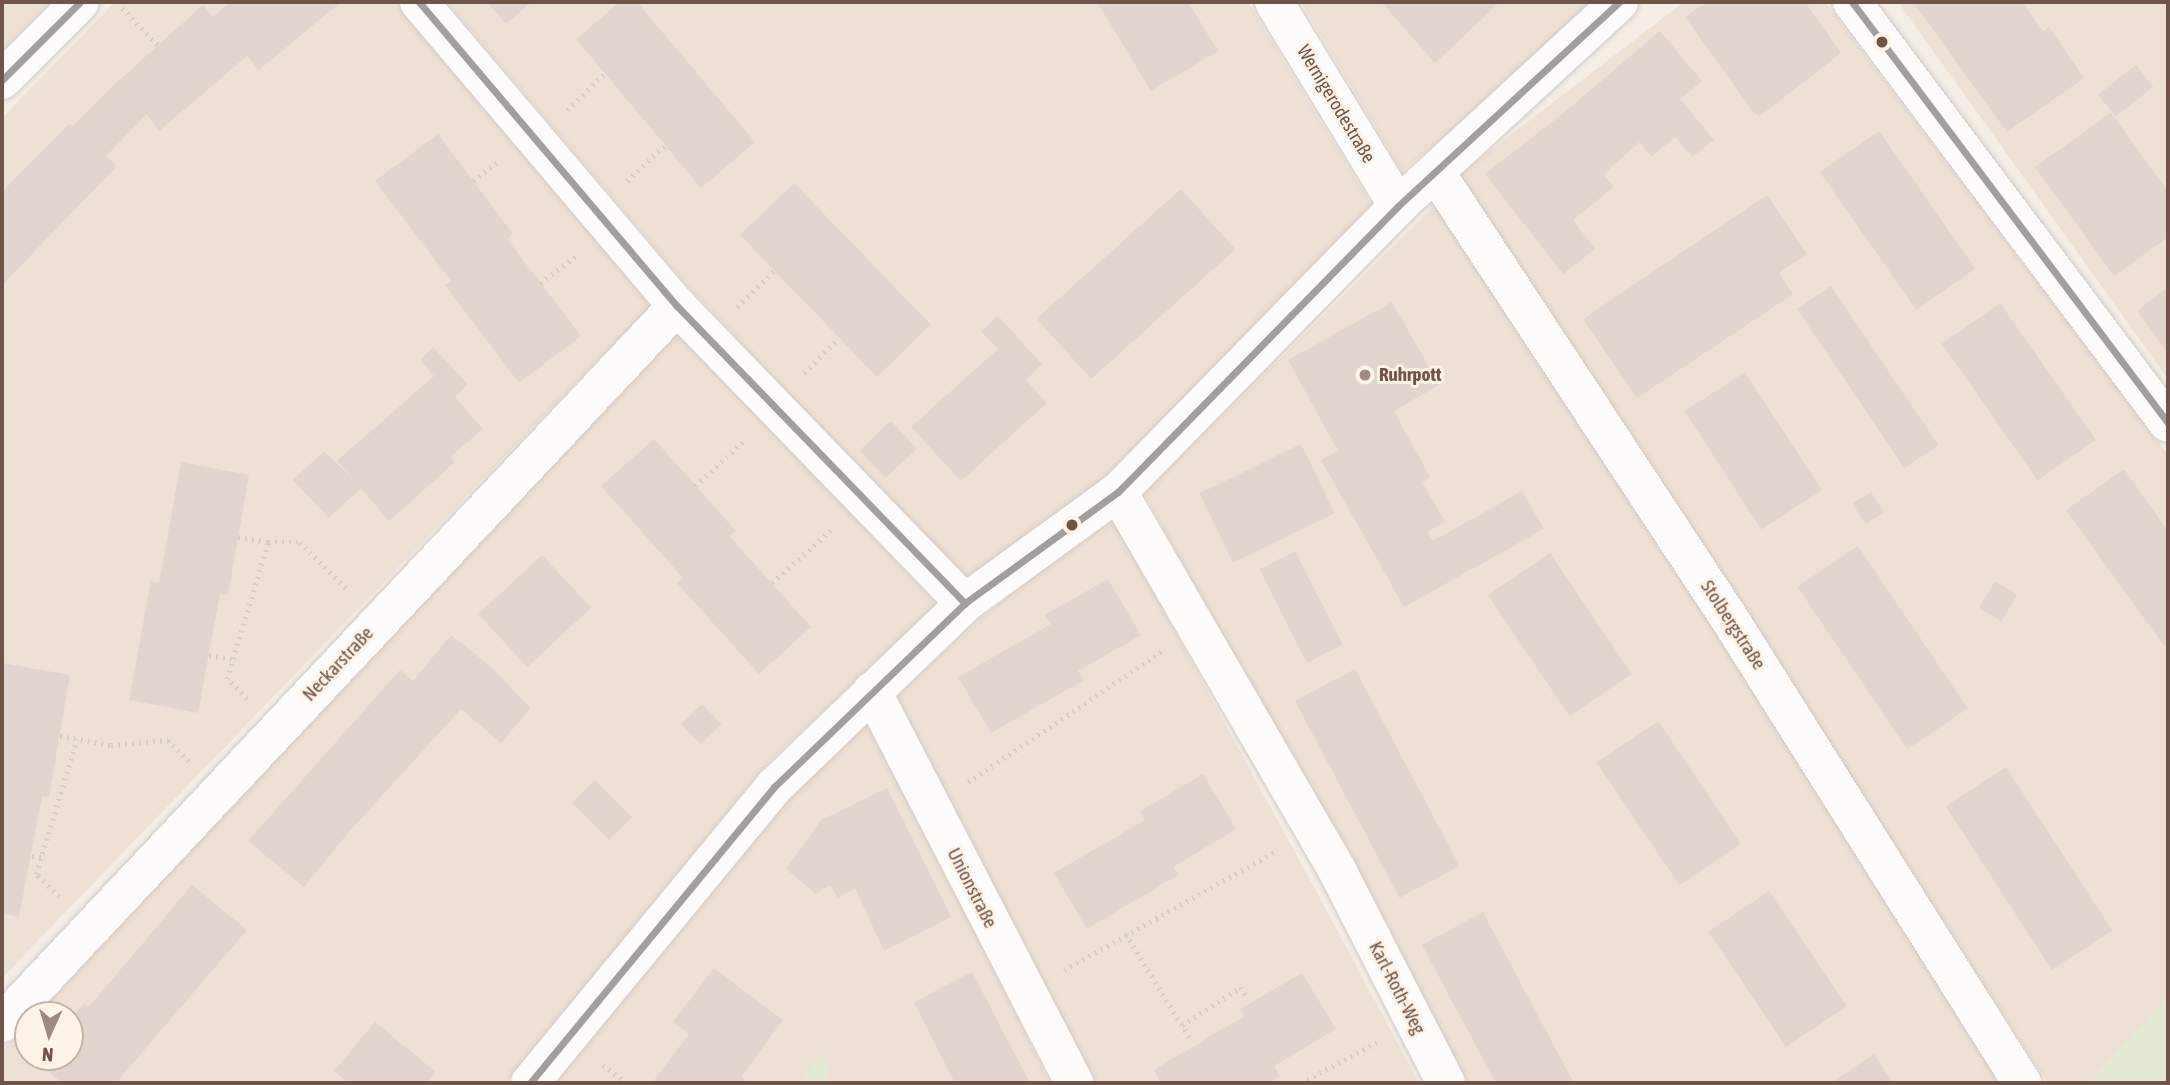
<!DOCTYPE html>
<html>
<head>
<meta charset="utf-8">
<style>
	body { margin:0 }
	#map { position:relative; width:2170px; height:1085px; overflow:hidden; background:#f4eee7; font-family:"Asap Condensed",sans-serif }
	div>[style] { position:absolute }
	.residential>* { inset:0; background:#ede0d4 }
	.green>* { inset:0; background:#e2ead2 }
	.building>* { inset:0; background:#e0d6cf; transform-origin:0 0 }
	.path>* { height:4.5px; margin-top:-2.25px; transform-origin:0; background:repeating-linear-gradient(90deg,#d6cdc9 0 2px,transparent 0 7px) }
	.roads { filter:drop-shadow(0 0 2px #d2cac5) drop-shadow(0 0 2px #d2cac5) }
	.street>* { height:38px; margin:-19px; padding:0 19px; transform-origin:19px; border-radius:19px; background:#fdfcfb }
	.bus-1>* { height:7px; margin:-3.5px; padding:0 3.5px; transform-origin:3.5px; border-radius:3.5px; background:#a29f9f }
	.dots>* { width:19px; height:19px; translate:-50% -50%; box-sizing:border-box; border:4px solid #fef3e7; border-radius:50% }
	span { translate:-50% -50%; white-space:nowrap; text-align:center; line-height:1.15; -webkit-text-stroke:6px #fef3e7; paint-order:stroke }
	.street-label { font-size:19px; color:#70544a }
	.poi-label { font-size:19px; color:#70544a; font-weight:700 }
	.left { translate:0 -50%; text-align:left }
	.frame { position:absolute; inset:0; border:4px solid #70544a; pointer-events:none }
	.north { position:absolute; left:14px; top:1001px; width:70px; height:70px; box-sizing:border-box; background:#fef3e7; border:2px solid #c5b3a8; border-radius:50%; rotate:184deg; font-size:19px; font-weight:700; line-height:28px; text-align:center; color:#70544a }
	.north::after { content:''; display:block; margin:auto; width:24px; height:32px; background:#9e8a81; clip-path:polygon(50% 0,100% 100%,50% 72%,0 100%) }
</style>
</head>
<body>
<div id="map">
	<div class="residential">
		<div style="clip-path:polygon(2px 2px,51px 2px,2px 50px)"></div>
		<div style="clip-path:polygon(115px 2px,397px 2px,654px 302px,2px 978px,2px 118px)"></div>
		<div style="clip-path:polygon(447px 2px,1248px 2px,1374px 209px,1107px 477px,967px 583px,690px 289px)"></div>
		<div style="clip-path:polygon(1301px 2px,1613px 2px,1402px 171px)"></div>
		<div style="clip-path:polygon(1684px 2px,1825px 2px,2168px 455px,2168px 997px,2089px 1083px,2048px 1083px,1457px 176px)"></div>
		<div style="clip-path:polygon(1898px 2px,2168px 2px,2168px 379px)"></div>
		<div style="clip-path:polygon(1438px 202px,2007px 1083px,1466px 1083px,1144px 493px)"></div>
		<div style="clip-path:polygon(680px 330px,938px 606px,769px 761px,506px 1083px,2px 1083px,2px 1052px,28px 1024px,28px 1057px,70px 1057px,70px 1015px,37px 1015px,440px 581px)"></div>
		<div style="clip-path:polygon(1110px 512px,1322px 902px,1419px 1083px,1091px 1083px,889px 703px,980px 619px)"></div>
		<div style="clip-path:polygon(868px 715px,1050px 1083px,552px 1083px,786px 800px)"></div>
	</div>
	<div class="green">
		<div style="clip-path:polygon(2168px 997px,2168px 1083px,2089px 1083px)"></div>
		<div style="clip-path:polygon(823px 1052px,829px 1083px,797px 1083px)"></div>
	</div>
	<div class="building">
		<div style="clip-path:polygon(230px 2px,341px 2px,259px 70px,247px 56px,159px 131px,147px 114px,106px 156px,117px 166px,2px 285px,2px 192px,70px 123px,73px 126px,116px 83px,203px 5px,213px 17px)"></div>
		<div style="clip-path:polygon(487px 2px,532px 2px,506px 24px)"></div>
		<div style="clip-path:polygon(620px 2px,637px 2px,755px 142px,701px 188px,576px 39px)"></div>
		<div style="clip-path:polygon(1097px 2px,1188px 2px,1218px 51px,1151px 91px)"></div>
		<div style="clip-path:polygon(1386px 2px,1500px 2px,1435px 63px,1383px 4px)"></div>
		<div style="clip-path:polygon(1707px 2px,1805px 2px,1841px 53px,1760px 116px,1753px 112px,1685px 17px)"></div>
		<div style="clip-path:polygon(1913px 2px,2022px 2px,2043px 31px,2049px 27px,2084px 78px,2007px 132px)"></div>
		<div style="clip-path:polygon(1660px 31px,1702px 81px,1680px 99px,1714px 140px,1692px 157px,1675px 137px,1651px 157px,1640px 142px,1612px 166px,1604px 175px,1614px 187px,1573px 220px,1595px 249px,1563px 274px,1485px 174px,1566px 111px)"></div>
		<div style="left:2136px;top:65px;width:28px;height:48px;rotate:52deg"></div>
		<div style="clip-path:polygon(2111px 113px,2168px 191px,2168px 237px,2114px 276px,2035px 167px)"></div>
		<div style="left:1879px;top:131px;width:168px;height:72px;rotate:55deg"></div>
		<div style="clip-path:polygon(438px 134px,513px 234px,507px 239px,581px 336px,519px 383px,445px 285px,451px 281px,375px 181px)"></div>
		<div style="left:794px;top:183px;width:197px;height:75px;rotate:46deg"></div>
		<div style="left:1181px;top:189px;width:81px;height:194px;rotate:48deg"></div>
		<div style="clip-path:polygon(1767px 195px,1807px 254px,1779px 273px,1793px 294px,1637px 398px,1583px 319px)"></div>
		<div style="left:1831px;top:286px;width:192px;height:41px;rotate:56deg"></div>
		<div style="clip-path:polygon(2168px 287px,2168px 353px,2137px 311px)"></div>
		<div style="clip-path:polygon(1392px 302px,1439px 385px,1394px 411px,1430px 477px,1422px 482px,1445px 522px,1427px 532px,1433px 541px,1522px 491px,1544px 529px,1404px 607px,1321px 460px,1338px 451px,1288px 360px)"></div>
		<div style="left:2000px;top:303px;width:167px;height:71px;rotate:55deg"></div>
		<div style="clip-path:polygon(998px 316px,1042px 364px,1026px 380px,1047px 403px,961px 481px,911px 427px,998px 349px,981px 331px)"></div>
		<div style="clip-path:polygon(433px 347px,468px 384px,455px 397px,483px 429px,450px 457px,455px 462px,389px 521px,361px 488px,329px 518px,293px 480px,324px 451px,355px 481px,337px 461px,434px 376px,420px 360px)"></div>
		<div style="left:1745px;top:372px;width:141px;height:72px;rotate:57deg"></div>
		<div style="left:891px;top:421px;width:38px;height:43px;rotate:47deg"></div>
		<div style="clip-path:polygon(654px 439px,736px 531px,729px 536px,811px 627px,759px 674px,677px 583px,683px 578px,601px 486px)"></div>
		<div style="left:1301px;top:444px;width:77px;height:113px;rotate:64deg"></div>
		<div style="clip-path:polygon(181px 462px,249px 475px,228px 595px,220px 594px,198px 713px,129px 700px,151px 581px,159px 583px)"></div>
		<div style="clip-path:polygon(2124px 469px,2168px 531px,2168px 643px,2164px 646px,2066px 510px)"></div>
		<div style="left:1871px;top:492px;width:24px;height:22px;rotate:57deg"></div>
		<div style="left:1858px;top:546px;width:196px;height:73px;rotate:56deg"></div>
		<div style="left:1295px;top:551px;width:105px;height:40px;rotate:63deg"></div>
		<div style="left:1550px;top:553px;width:146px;height:75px;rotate:56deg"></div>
		<div style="left:542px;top:555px;width:72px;height:87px;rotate:47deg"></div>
		<div style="clip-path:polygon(1108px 579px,1141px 635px,1078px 671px,1084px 680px,991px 733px,958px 677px,1051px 624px,1045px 615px)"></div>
		<div style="left:1995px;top:581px;width:26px;height:31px;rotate:31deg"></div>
		<div style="clip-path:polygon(451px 635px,489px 665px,531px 708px,501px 743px,461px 709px,348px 833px,304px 887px,248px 841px,400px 670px,413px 681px)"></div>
		<div style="clip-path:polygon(2px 663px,70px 675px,49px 797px,42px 796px,19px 917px,2px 913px)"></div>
		<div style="left:1355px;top:669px;width:223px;height:68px;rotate:62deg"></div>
		<div style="left:702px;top:704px;width:28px;height:29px;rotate:46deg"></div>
		<div style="left:1658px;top:721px;width:148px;height:74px;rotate:56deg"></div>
		<div style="left:2006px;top:767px;width:195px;height:72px;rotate:57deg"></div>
		<div style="clip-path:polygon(1203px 774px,1236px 829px,1173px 867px,1178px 875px,1087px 929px,1054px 873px,1145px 820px,1140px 811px)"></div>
		<div style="left:595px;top:780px;width:52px;height:32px;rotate:45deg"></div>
		<div style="clip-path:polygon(887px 788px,951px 917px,884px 951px,855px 888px,838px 898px,830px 885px,816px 894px,786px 869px,821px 820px)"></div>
		<div style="clip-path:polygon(192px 885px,247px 930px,116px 1083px,62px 1083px,35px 1060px,38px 1057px,70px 1057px,70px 1019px,84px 1003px,89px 1007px)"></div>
		<div style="left:1769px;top:891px;width:139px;height:73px;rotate:56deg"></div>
		<div style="clip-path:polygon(1483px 912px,1536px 1012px,1574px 1083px,1496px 1083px,1475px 1044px,1422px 945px)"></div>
		<div style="clip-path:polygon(714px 968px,783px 1020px,741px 1077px,749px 1083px,652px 1083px,689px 1034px,673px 1022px)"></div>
		<div style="clip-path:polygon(972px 972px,1030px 1083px,955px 1083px,914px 1002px)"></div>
		<div style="clip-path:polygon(1302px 973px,1336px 1029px,1274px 1066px,1280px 1077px,1269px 1083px,1161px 1083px,1154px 1070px,1244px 1016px,1240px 1009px)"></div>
		<div style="clip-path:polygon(375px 1022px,436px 1072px,427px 1083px,345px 1083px,346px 1081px,334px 1071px)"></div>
		<div style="clip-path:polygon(1874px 1054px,1893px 1083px,1831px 1083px)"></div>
	</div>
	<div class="path">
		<div style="left:122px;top:8px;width:52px;rotate:45.8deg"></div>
		<div style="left:567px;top:110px;width:53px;rotate:-44.2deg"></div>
		<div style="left:473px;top:181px;width:31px;rotate:-38deg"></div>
		<div style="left:627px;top:181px;width:52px;rotate:-43.5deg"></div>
		<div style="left:540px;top:283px;width:45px;rotate:-36.9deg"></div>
		<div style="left:737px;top:307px;width:52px;rotate:-44.2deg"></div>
		<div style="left:804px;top:373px;width:48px;rotate:-45deg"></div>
		<div style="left:695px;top:486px;width:69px;rotate:-42.7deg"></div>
		<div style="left:238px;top:537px;width:30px;rotate:9deg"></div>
		<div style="left:268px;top:542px;width:32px"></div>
		<div style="left:300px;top:542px;width:69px;rotate:45deg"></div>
		<div style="left:772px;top:583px;width:79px;rotate:-41.9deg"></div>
		<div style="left:209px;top:655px;width:24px;rotate:9deg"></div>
		<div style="left:247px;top:699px;width:28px;rotate:-135deg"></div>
		<div style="left:227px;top:679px;width:143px;rotate:-73.3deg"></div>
		<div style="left:60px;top:736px;width:52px;rotate:10deg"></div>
		<div style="left:111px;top:745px;width:57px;rotate:-5deg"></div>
		<div style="left:168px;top:740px;width:30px;rotate:45deg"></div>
		<div style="left:968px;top:782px;width:233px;rotate:-34deg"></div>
		<div style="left:32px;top:856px;width:10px;rotate:6deg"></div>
		<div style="left:59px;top:897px;width:33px;rotate:-135deg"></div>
		<div style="left:36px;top:874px;width:141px;rotate:-73.1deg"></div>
		<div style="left:1126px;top:934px;width:124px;rotate:58.5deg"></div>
		<div style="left:1064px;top:970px;width:243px;rotate:-29.3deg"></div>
		<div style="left:1182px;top:1025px;width:70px;rotate:-32.8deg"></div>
		<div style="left:1241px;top:987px;width:14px;rotate:60deg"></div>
		<div style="left:603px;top:1065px;width:30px;rotate:37deg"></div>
		<div style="left:1301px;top:1083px;width:86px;rotate:-28.3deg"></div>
		<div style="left:2165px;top:1083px;width:4px;rotate:-45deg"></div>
	</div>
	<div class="roads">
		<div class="street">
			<div style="left:419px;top:2px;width:399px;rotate:49.7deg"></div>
			<div style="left:677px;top:306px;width:414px;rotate:45.9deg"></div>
			<div style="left:1274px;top:2px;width:239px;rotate:58.7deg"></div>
			<div style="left:1852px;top:2px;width:526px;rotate:53.11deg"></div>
			<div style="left:2px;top:80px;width:110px;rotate:-45deg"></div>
			<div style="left:1436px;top:173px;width:533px;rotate:56.64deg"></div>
			<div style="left:1729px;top:618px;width:550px;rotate:57.78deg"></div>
			<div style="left:1118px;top:492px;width:439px;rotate:59.9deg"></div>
			<div style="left:1338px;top:872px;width:237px;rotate:62.9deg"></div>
			<div style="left:872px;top:691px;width:441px;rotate:62.7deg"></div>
			<div style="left:2px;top:1023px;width:985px;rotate:-46.73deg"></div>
			<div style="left:530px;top:1083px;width:385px;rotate:-50.5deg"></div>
			<div style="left:775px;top:786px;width:264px;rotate:-43.9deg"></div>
			<div style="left:965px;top:603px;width:189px;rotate:-36deg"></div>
			<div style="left:1118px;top:492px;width:400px;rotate:-45.6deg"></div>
			<div style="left:1398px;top:206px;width:301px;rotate:-42.7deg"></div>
		</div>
	</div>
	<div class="bus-1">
		<div style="left:419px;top:2px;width:399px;rotate:49.7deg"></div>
		<div style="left:677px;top:306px;width:414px;rotate:45.9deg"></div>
		<div style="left:1852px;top:2px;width:526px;rotate:53.11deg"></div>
		<div style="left:2px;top:80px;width:110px;rotate:-45deg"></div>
		<div style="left:530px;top:1083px;width:385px;rotate:-50.5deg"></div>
		<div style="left:775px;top:786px;width:264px;rotate:-43.9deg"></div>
		<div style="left:965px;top:603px;width:189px;rotate:-36deg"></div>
		<div style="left:1118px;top:492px;width:400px;rotate:-45.6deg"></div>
		<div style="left:1398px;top:206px;width:301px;rotate:-42.7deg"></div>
	</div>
	<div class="dots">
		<div style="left:1882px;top:42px;background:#70544a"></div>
		<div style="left:1365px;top:375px;background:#9e8a81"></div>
		<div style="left:1072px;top:525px;background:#70544a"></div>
	</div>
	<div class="street-label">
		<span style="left:1336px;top:104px;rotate:59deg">Wernigerodestraße</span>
		<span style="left:1733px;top:625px;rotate:57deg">Stolbergstraße</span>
		<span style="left:338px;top:664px;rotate:-47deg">Neckarstraße</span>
		<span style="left:972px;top:888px;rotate:63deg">Unionstraße</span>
		<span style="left:1397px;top:988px;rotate:63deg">Karl-Roth-Weg</span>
	</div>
	<div class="poi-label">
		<span class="left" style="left:1379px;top:375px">Ruhrpott</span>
	</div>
	<div class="frame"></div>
	<div class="north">N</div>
</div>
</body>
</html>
